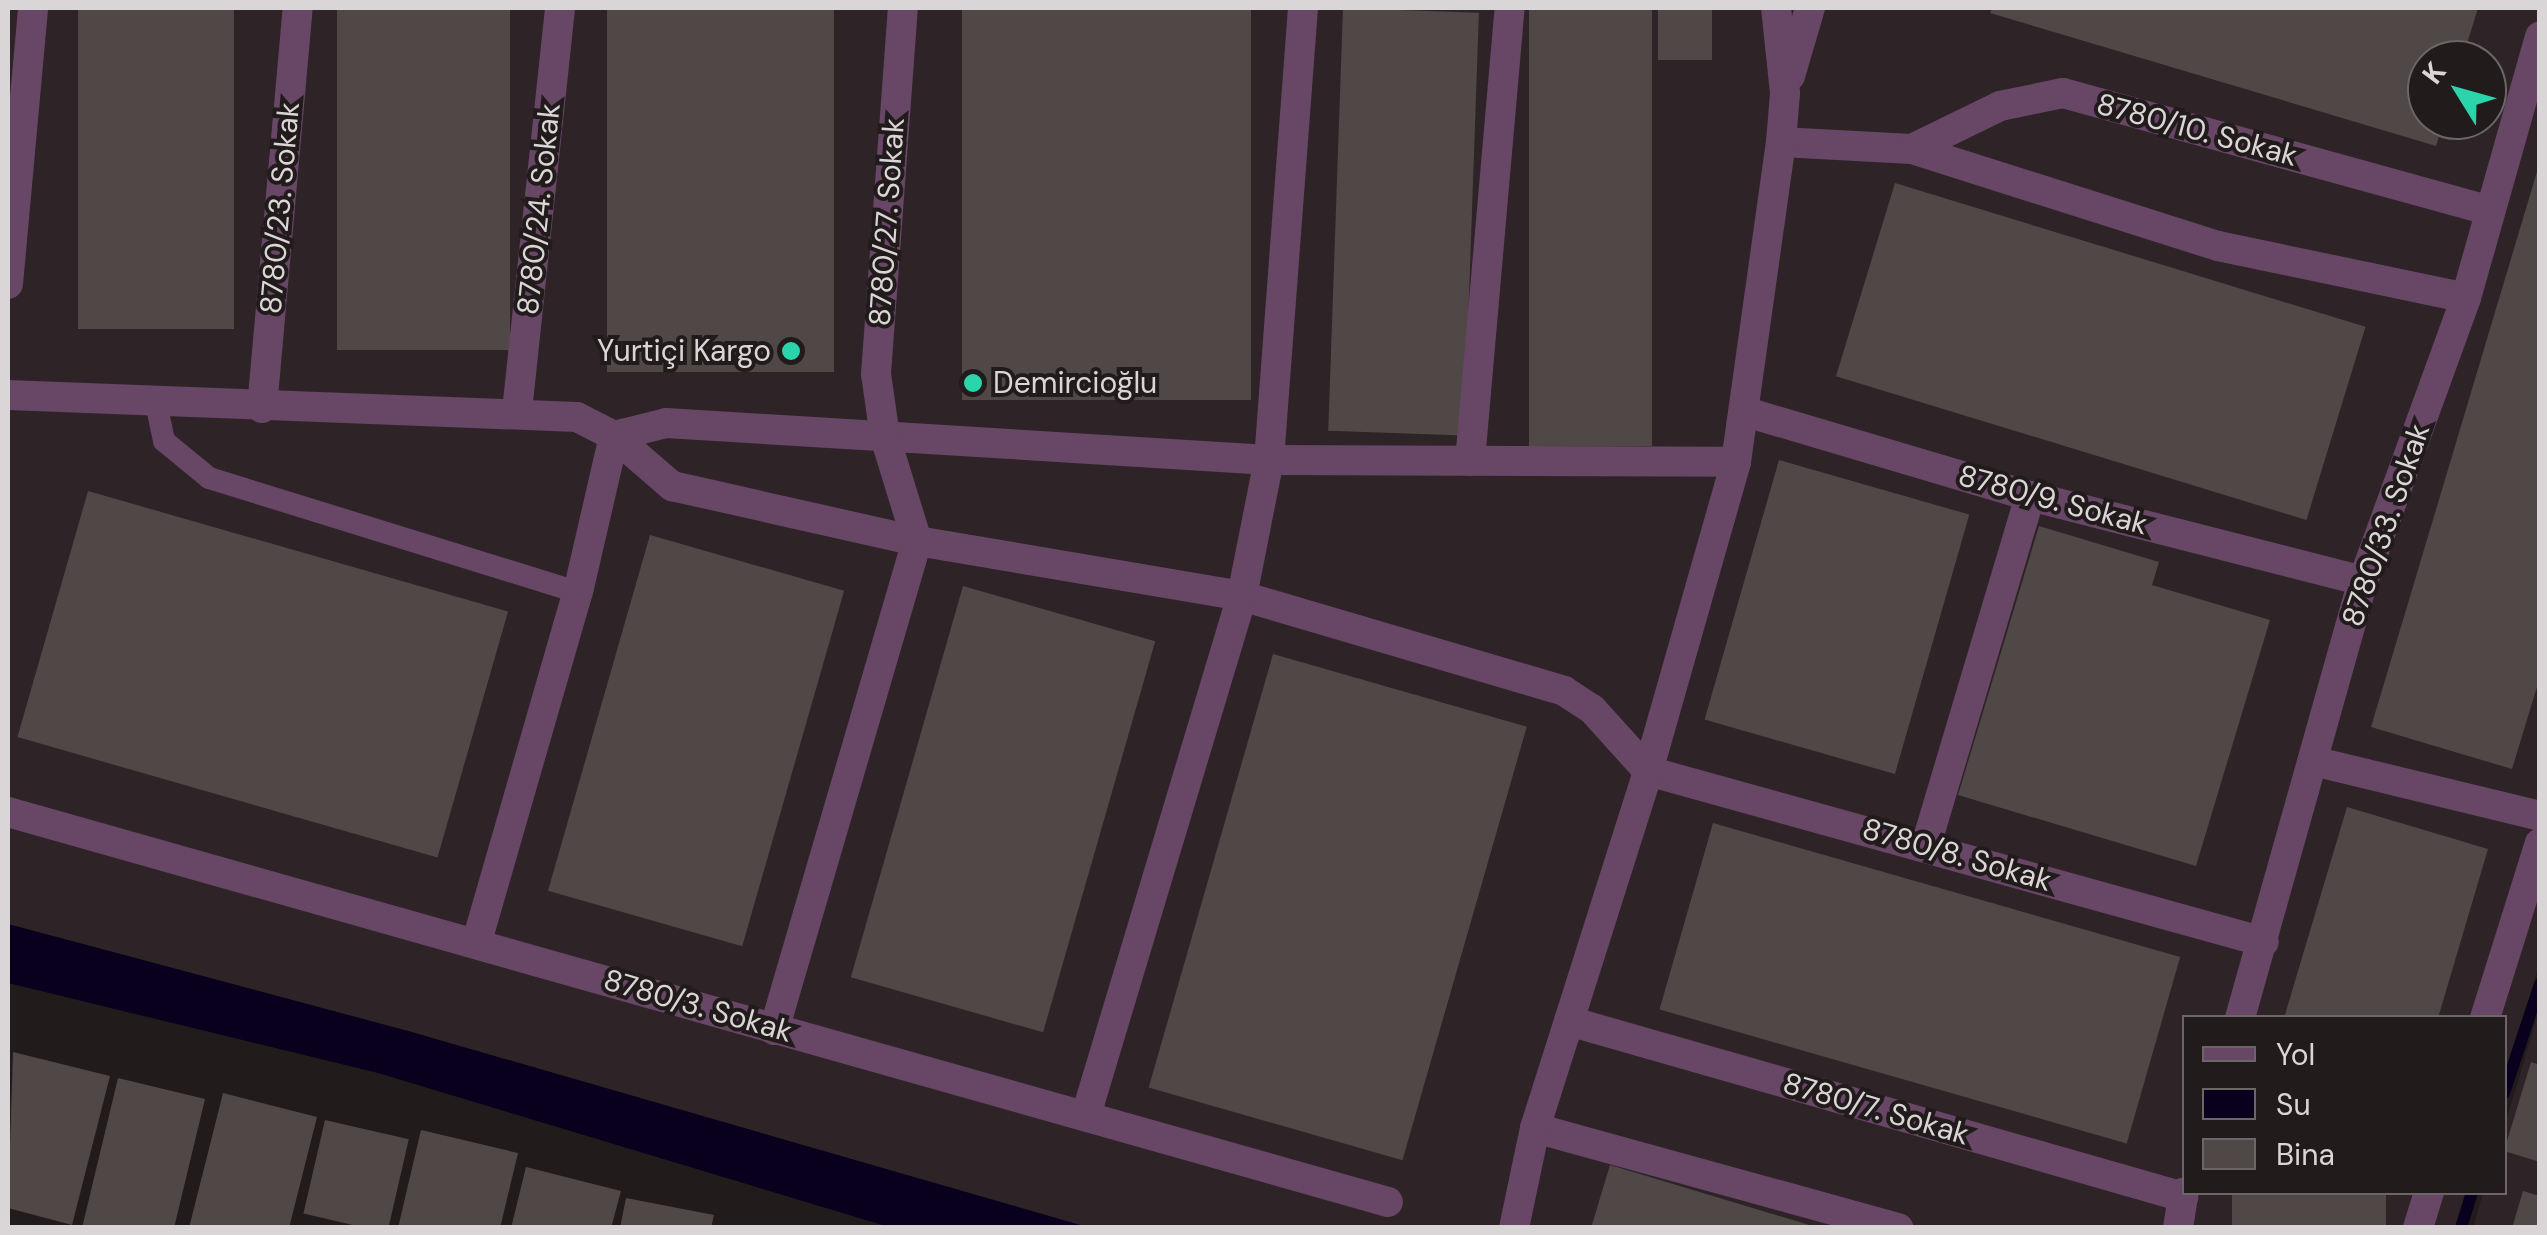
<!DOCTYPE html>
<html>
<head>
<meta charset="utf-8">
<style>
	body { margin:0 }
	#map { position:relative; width:2547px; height:1235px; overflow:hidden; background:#211b1c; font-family:"DM Sans",sans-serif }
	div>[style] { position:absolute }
	.built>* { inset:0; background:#2e2326 }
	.water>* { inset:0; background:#08001c }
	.stream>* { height:12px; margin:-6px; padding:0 6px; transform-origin:6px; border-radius:6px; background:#08001c }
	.building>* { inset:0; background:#4f4846; transform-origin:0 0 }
	.lane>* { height:22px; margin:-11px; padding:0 11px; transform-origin:11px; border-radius:11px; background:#684666 }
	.street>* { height:30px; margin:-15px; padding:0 15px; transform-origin:15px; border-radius:15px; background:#684666 }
	.dots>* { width:28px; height:28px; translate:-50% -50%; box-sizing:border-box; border:5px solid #211b1c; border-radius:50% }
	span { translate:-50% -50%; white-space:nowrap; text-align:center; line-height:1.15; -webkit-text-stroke:8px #211b1c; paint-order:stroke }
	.street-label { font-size:30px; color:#dad6d7 }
	.poi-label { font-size:30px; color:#dad6d7 }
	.right { translate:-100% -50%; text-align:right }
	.left { translate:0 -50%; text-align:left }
	.frame { position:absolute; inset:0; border:10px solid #dad6d7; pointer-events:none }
	.legend { position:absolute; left:2182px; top:1015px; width:325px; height:180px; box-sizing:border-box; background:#211b1c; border:2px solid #6b6667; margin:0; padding:12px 18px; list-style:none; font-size:30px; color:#dad6d7 }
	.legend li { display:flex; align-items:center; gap:20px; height:50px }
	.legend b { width:50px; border:2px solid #6b6667 }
	.north { position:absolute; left:2407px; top:40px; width:100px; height:100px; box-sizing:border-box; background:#211b1c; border:2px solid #6b6667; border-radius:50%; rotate:307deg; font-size:28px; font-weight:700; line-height:40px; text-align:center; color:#dad6d7 }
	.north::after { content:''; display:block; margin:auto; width:35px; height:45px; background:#2ad5ac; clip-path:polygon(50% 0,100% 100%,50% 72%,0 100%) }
</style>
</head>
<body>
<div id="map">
	<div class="built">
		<div style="clip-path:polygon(evenodd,8px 8px,2539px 8px,2540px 961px,2505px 1084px,2504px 1018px,2184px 1018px,2184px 1192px,2473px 1193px,2464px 1227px,1087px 1227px,408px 1031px,8px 924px,8px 8px,2427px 60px,2487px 60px,2487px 120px,2427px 120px,2427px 60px)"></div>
		<div style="clip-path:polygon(2539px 1011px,2539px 1227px,2473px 1228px,2483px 1193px,2504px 1192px,2505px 1124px)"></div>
	</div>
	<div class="water">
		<div style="clip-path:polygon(8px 924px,408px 1031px,1087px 1227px,889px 1227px,378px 1073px,8px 983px)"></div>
	</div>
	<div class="stream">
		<div style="left:2504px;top:1093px;width:115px;rotate:-71.7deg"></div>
		<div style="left:2461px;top:1228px;width:38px;rotate:-73deg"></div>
	</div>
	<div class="building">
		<div style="left:78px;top:8px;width:156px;height:321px"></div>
		<div style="left:337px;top:8px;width:173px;height:342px"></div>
		<div style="left:607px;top:8px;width:227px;height:364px"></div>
		<div style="left:962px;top:8px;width:289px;height:392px"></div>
		<div style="left:1343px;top:8px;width:136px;height:423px;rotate:2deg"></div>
		<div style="left:1529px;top:8px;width:123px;height:438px"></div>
		<div style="left:1658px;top:8px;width:54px;height:52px"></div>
		<div style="clip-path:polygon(1992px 8px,2478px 8px,2462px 60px,2427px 60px,2427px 120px,2444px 120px,2436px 146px,1990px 13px)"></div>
		<div style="clip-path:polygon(2539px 165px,2540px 677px,2512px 769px,2371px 727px)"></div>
		<div style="left:1895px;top:183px;width:492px;height:202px;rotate:17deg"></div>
		<div style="left:1779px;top:460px;width:198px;height:270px;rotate:16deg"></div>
		<div style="left:88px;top:491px;width:437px;height:256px;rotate:16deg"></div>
		<div style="clip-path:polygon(2039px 526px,2159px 562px,2152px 585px,2270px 620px,2196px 866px,1958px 795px)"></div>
		<div style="left:650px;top:535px;width:202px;height:370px;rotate:16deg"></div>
		<div style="left:963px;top:586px;width:200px;height:407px;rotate:16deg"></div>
		<div style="left:1273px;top:654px;width:264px;height:451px;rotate:16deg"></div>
		<div style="clip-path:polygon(2347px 807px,2488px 849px,2438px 1018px,2284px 1018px)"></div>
		<div style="left:1713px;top:823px;width:486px;height:194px;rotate:16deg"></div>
		<div style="clip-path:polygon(13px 1052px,110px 1076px,72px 1225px,8px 1208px)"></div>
		<div style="clip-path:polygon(2531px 1062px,2540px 1065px,2540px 1162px,2504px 1151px)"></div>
		<div style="clip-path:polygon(118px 1078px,205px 1099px,174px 1228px,82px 1228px)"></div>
		<div style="clip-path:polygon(223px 1093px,317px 1117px,289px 1228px,189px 1228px)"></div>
		<div style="left:325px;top:1120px;width:86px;height:96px;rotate:13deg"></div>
		<div style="clip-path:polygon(421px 1130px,518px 1153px,500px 1228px,398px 1228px)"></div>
		<div style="clip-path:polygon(1610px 1165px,1816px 1227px,1816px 1228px,1591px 1228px)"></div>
		<div style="clip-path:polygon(526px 1167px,621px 1191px,611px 1228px,511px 1228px)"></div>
		<div style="clip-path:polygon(2523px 1191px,2540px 1196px,2540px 1228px,2512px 1228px)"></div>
		<div style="left:2232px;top:1192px;width:154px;height:37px"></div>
		<div style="clip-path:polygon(626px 1198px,714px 1215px,711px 1228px,620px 1228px)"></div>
	</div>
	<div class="lane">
		<div style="left:156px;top:403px;width:39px;rotate:78deg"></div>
		<div style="left:164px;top:441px;width:58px;rotate:39.4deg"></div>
		<div style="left:209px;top:478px;width:386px;rotate:17.2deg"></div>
	</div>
	<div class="street">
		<div style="left:1790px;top:76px;width:71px;rotate:-73.6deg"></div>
		<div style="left:1781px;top:142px;width:131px;rotate:3.1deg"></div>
		<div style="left:1912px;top:149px;width:321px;rotate:17.6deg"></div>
		<div style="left:2218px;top:246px;width:253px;rotate:11.8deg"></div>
		<div style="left:1912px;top:149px;width:98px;rotate:-26deg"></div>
		<div style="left:2000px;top:106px;width:64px;rotate:-11.7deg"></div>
		<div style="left:2063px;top:93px;width:440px;rotate:15.4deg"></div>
		<div style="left:8px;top:284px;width:277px;rotate:-84.8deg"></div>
		<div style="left:8px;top:395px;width:569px;rotate:2.21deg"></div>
		<div style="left:577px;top:417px;width:42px;rotate:27.2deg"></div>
		<div style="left:614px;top:436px;width:77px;rotate:40.8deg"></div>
		<div style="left:672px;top:486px;width:251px;rotate:12.7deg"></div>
		<div style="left:917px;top:541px;width:330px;rotate:9.6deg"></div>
		<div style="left:1242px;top:596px;width:336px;rotate:16.4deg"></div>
		<div style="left:1564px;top:691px;width:33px;rotate:33deg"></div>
		<div style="left:1592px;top:709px;width:84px;rotate:47.9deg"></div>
		<div style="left:1648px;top:771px;width:639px;rotate:15.51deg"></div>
		<div style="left:262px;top:408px;width:402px;rotate:-84.9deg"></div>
		<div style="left:517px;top:411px;width:405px;rotate:-83.9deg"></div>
		<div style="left:1746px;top:412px;width:296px;rotate:16.5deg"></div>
		<div style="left:2030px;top:496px;width:344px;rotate:14.3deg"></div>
		<div style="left:614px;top:436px;width:54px;rotate:-14deg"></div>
		<div style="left:666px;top:423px;width:604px;rotate:3.51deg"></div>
		<div style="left:1269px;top:460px;width:467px;rotate:0.2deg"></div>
		<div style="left:1470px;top:461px;width:455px;rotate:-85deg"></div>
		<div style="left:2313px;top:761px;width:234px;rotate:13.6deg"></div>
		<div style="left:8px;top:812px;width:1434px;rotate:15.78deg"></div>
		<div style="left:1926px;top:845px;width:364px;rotate:-73.4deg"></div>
		<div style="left:477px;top:941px;width:363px;rotate:-73.9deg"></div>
		<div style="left:578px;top:592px;width:160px;rotate:-77deg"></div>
		<div style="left:2240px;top:1018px;width:454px;rotate:-74.3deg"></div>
		<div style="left:2363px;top:581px;width:301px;rotate:-70deg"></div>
		<div style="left:2466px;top:298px;width:272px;rotate:-74.2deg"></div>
		<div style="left:2485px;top:1018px;width:183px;rotate:-72.6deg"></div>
		<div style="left:1569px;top:1021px;width:639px;rotate:15.99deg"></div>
		<div style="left:774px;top:1030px;width:509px;rotate:-73.7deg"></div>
		<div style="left:917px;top:541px;width:109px;rotate:-107.1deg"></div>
		<div style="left:885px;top:437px;width:64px;rotate:-98.1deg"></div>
		<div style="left:876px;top:374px;width:367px;rotate:-85.8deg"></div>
		<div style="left:1086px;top:1115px;width:542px;rotate:-73.27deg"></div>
		<div style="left:1242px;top:596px;width:139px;rotate:-78.8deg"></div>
		<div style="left:1269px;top:460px;width:453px;rotate:-85.7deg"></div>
		<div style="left:1535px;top:1128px;width:377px;rotate:15.4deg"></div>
		<div style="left:1514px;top:1228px;width:102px;rotate:-78.1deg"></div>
		<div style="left:1535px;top:1128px;width:374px;rotate:-72.4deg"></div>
		<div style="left:1648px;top:771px;width:321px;rotate:-74.1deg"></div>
		<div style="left:1736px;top:462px;width:323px;rotate:-82deg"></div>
		<div style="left:1781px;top:142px;width:49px;rotate:-85.3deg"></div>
		<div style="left:1785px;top:93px;width:85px;rotate:-96deg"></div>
		<div style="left:2178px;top:1228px;width:36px;rotate:-81deg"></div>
		<div style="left:2418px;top:1228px;width:38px;rotate:-73deg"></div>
	</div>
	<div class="dots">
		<div style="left:791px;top:351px;background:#2ad5ac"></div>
		<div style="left:973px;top:383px;background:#2ad5ac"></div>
	</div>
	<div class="street-label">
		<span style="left:2197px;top:130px;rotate:15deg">8780/10. Sokak</span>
		<span style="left:280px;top:208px;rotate:-85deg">8780/23. Sokak</span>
		<span style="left:539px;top:209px;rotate:-84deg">8780/24. Sokak</span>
		<span style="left:887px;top:222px;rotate:-86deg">8780/27. Sokak</span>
		<span style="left:2053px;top:500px;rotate:15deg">8780/9. Sokak</span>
		<span style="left:2386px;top:525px;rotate:-71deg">8780/33. Sokak</span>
		<span style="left:1957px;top:855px;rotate:16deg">8780/8. Sokak</span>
		<span style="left:698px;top:1006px;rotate:16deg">8780/3. Sokak</span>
		<span style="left:1876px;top:1109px;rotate:16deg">8780/7. Sokak</span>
	</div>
	<div class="poi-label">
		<span class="right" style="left:771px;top:351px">Yurtiçi Kargo</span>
		<span class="left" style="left:993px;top:383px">Demircioğlu</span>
	</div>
	<div class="frame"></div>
	<ul class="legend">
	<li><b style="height:12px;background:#684666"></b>Yol</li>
	<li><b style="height:28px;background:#08001c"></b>Su</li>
	<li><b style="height:28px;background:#4f4846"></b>Bina</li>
	</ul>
	<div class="north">K</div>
</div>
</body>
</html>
